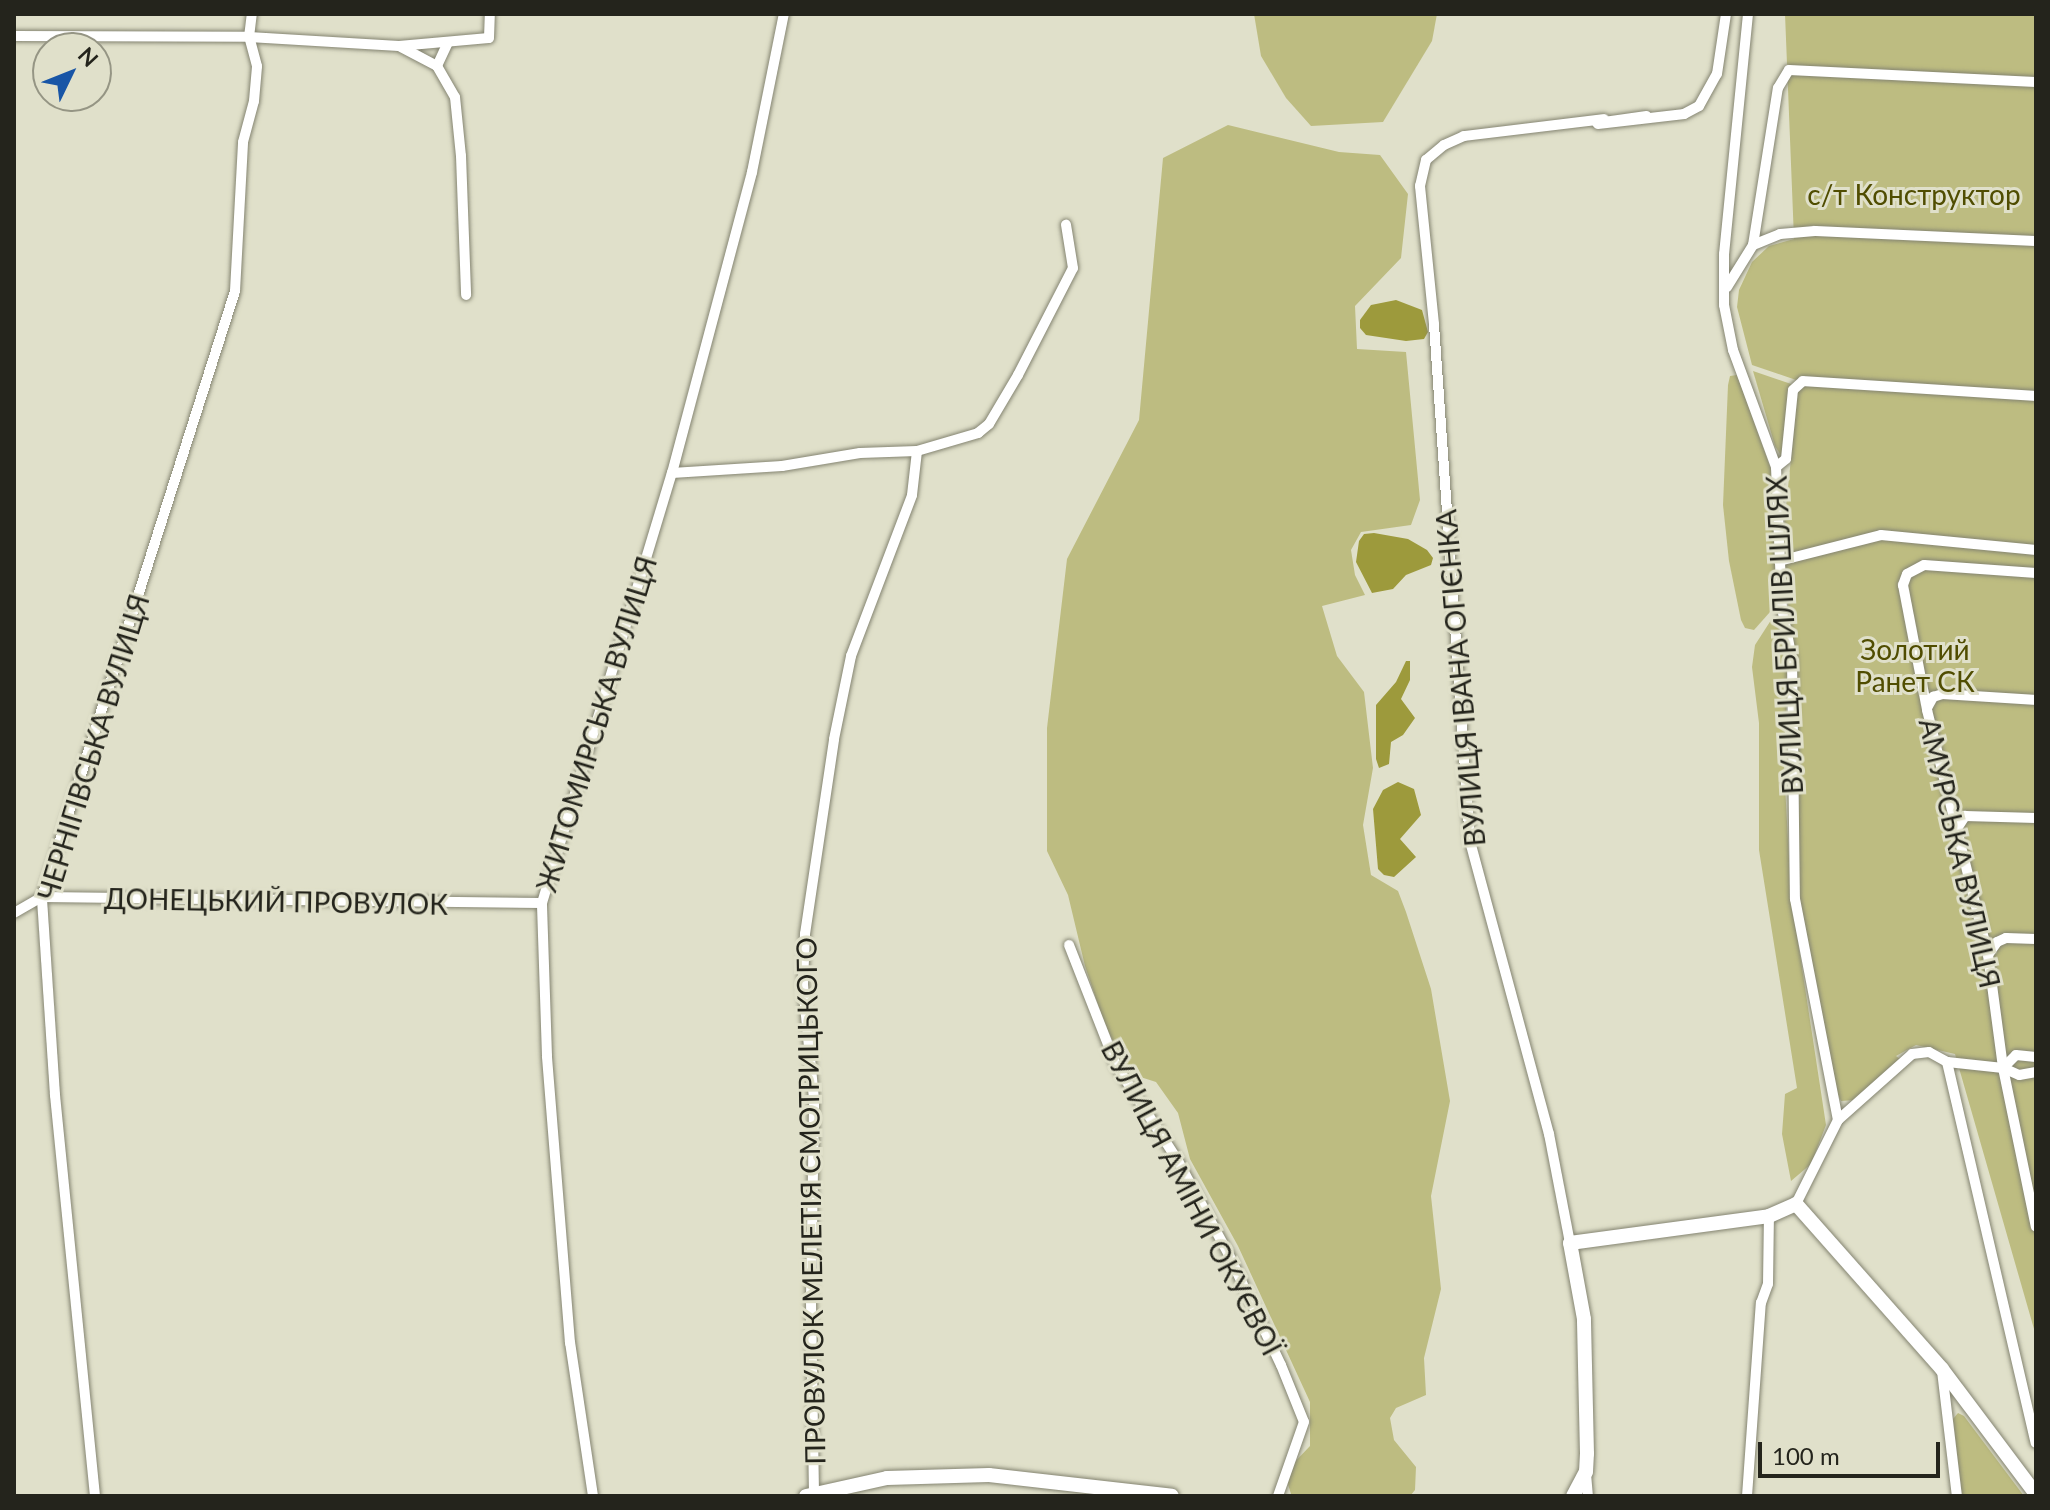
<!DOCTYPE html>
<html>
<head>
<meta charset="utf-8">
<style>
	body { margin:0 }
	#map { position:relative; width:2050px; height:1510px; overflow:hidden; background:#e0e0ca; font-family:Lato,sans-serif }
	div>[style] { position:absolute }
	.green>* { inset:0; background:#bdbc81 }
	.water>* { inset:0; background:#9d9a3c }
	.roads { filter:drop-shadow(0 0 2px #848471) drop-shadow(0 0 2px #848471) }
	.street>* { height:10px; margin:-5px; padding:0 5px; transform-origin:5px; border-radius:5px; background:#fff }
	.secondary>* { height:14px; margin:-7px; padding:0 7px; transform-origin:7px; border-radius:7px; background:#fff }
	span { translate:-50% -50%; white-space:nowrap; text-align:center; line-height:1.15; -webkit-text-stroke:6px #e0e0ca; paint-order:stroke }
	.park-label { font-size:28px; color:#504d01 }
	.street-label { font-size:28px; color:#24241c }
	.frame { position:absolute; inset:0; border:16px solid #24241c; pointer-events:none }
	.north { position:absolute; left:32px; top:32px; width:80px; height:80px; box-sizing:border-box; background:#e0e0ca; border:2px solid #959584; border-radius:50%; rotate:47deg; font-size:22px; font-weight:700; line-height:32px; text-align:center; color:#24241c }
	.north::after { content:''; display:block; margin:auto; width:28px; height:36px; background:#1855a6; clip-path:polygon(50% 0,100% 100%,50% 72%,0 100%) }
	.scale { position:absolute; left:1758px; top:1442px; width:182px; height:36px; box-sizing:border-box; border:4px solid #24241c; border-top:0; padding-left:10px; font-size:24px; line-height:28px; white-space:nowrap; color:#24241c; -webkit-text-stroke:6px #e0e0ca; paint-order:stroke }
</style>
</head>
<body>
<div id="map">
	<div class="green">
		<div style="clip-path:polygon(1254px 14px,1437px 14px,1432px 41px,1383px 122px,1311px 126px,1286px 98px,1261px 56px)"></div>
		<div style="clip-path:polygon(1785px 14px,2036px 14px,2036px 1336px,1955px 1054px,1916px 1045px,1896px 1056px,1900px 1059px,1855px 1100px,1841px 1101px,1836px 1091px,1799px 896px,1799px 752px,1783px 536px,1799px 381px,1752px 365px,1737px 307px,1739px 290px,1752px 262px,1769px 246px,1794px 239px)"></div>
		<div style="clip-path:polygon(1228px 125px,1339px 152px,1380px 155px,1408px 194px,1401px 258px,1355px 306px,1357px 349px,1406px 352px,1420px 500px,1411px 525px,1361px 532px,1351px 550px,1355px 575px,1365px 595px,1322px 606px,1337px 656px,1364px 692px,1373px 768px,1363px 825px,1371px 875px,1398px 891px,1406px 912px,1431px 989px,1450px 1101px,1431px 1196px,1441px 1289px,1424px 1358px,1426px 1395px,1396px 1408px,1390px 1418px,1394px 1440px,1416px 1467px,1415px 1490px,1410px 1496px,1291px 1494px,1287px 1481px,1289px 1468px,1310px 1446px,1310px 1402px,1238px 1246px,1190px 1159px,1178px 1113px,1156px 1082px,1131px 1074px,1106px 1028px,1085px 966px,1068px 895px,1047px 851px,1047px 728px,1067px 559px,1139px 420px,1163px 158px)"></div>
		<div style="clip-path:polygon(1753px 371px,1791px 384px,1782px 457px,1775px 446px)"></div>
		<div style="clip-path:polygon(1737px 375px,1772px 472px,1778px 603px,1754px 630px,1745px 628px,1741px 620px,1729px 561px,1723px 505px,1728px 385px,1730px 376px)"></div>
		<div style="clip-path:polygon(1773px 617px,1779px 618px,1788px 655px,1784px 766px,1791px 896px,1826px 1125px,1811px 1164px,1791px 1181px,1782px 1134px,1785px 1094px,1797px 1088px,1759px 850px,1759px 723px,1752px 667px,1755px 645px)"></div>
		<div style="clip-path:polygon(1958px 1413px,1964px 1416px,2024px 1496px,1962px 1496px,1953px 1419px)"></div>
	</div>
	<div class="water">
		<div style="clip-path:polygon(1396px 300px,1422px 310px,1428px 332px,1424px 339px,1406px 341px,1366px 335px,1360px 328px,1360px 320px,1371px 305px)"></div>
		<div style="clip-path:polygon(1374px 533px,1408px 539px,1427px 550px,1433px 558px,1431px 565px,1406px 575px,1393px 589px,1372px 593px,1356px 562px,1359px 541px,1364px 534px)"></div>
		<div style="clip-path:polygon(1406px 661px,1410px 661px,1410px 680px,1401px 699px,1415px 718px,1403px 735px,1391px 742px,1389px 764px,1379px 768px,1376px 759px,1376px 705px,1396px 682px)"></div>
		<div style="clip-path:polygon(1398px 782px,1414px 789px,1421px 815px,1400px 839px,1416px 857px,1394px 877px,1384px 875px,1378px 869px,1373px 809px,1383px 790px)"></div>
	</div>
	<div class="roads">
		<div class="street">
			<div style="left:1748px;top:14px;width:241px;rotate:95.7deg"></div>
			<div style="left:1724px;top:254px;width:51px;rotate:90deg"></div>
			<div style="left:1724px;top:305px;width:46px;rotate:78.7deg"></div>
			<div style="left:1733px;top:350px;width:125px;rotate:69.8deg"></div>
			<div style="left:1776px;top:467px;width:141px;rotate:87.6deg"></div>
			<div style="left:1782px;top:608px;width:52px;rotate:78.9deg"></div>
			<div style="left:1792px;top:659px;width:240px;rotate:89.3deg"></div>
			<div style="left:1795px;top:899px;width:225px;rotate:79deg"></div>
			<div style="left:1838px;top:1120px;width:94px;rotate:116.6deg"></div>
			<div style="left:14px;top:36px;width:235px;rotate:0.2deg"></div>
			<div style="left:249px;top:37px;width:150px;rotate:3.4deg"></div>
			<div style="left:399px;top:46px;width:90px;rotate:-5.1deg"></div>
			<div style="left:489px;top:38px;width:24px;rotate:-88deg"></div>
			<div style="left:401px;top:47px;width:41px;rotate:27.8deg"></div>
			<div style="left:437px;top:66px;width:36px;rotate:60deg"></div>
			<div style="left:455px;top:97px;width:59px;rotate:84.2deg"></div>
			<div style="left:461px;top:156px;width:139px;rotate:87.9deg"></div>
			<div style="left:437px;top:66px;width:26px;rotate:-65deg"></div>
			<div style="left:1597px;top:123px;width:50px;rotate:-8deg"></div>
			<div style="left:1598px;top:124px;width:87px;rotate:-6.6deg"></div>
			<div style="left:1684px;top:114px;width:17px;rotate:-28deg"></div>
			<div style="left:1699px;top:106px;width:37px;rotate:-61deg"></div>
			<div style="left:1717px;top:74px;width:61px;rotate:-81.5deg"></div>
			<div style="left:1753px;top:245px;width:29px;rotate:-22deg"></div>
			<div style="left:1780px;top:234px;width:35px;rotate:-5deg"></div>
			<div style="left:1815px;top:231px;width:221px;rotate:2.6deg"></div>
			<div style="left:1727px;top:287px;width:49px;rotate:-58.2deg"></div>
			<div style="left:1753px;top:245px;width:159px;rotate:-81deg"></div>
			<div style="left:1778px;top:88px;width:21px;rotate:-59deg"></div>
			<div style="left:1789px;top:70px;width:247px;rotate:2.8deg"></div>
			<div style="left:1776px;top:467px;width:13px;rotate:-39deg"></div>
			<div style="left:1786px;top:459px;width:69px;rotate:-84.2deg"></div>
			<div style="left:1793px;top:390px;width:13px;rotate:-42deg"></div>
			<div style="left:1803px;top:381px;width:233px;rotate:3.7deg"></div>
			<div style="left:672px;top:473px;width:110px;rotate:-3.6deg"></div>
			<div style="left:782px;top:466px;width:79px;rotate:-9.5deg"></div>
			<div style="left:860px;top:453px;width:57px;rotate:-2deg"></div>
			<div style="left:917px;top:451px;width:64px;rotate:-16.4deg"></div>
			<div style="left:978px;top:433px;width:14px;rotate:-39deg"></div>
			<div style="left:989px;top:424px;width:57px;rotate:-59.4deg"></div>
			<div style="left:1018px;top:375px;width:120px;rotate:-62.8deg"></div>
			<div style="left:1073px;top:268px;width:44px;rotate:-99.2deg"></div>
			<div style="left:1779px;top:561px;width:105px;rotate:-14.3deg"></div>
			<div style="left:1881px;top:535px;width:156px;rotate:5.5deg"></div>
			<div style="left:2036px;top:573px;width:112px;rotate:-175.9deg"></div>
			<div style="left:1924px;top:565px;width:19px;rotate:152deg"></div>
			<div style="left:1907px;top:574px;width:12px;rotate:110deg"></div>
			<div style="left:1903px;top:585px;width:127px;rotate:79.1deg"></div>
			<div style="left:1927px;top:710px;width:252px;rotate:76deg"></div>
			<div style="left:1988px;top:955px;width:114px;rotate:82.4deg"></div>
			<div style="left:2003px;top:1068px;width:162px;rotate:78.3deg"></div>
			<div style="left:1927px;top:708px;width:13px;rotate:-61deg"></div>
			<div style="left:1933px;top:697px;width:10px;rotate:-17deg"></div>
			<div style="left:1943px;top:694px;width:93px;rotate:3.7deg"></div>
			<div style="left:1956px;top:830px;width:17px;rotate:-57deg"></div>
			<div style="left:1965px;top:816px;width:71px;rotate:1.6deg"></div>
			<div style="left:14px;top:913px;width:32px;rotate:-30deg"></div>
			<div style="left:42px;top:897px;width:500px;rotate:0.69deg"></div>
			<div style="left:1069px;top:945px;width:129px;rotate:68.6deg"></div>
			<div style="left:1116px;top:1065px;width:114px;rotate:57.1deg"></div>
			<div style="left:1178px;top:1161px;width:105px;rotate:61.5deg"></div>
			<div style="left:1228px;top:1253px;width:124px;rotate:64.7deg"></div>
			<div style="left:1281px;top:1365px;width:61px;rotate:68deg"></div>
			<div style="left:1304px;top:1422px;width:78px;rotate:109.4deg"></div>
			<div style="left:1988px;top:955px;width:16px;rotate:-55deg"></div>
			<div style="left:1997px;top:942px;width:10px;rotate:-24deg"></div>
			<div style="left:2006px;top:938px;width:30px;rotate:2deg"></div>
			<div style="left:2003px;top:1068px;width:18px;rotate:-45deg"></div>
			<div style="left:2016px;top:1055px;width:20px;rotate:6deg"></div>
			<div style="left:2036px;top:1072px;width:17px;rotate:170deg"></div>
			<div style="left:2019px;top:1075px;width:17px;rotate:-156deg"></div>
			<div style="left:2003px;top:1068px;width:56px;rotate:-173.9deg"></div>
			<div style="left:1947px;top:1062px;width:391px;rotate:76.9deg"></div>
			<div style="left:1838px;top:1120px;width:99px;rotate:-41.7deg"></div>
			<div style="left:1912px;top:1054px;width:17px;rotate:-7deg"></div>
			<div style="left:1929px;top:1052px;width:21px;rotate:29deg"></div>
			<div style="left:1570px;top:1243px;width:111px;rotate:-100.9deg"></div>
			<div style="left:1549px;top:1134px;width:302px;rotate:-105.1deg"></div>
			<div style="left:1470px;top:842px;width:519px;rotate:-93.98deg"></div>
			<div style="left:1434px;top:324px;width:139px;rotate:-95.8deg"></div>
			<div style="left:1420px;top:186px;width:27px;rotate:-77deg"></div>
			<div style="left:1426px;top:160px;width:23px;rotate:-40deg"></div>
			<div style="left:1444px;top:145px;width:22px;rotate:-24deg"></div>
			<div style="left:1464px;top:136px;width:141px;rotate:-6.9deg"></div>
			<div style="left:1942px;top:1371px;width:126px;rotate:83.2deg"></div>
			<div style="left:1586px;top:1474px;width:22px;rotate:85deg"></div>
			<div style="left:814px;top:1494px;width:196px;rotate:-90.9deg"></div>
			<div style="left:811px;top:1298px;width:199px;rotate:-89.1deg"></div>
			<div style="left:814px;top:1099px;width:116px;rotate:-95.5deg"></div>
			<div style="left:803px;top:984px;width:50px;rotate:-87.7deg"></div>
			<div style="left:805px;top:934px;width:197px;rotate:-81.5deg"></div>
			<div style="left:834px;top:739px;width:85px;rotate:-78.4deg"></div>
			<div style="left:851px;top:656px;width:172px;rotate:-69.2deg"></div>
			<div style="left:912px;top:495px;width:44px;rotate:-83.5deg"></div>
			<div style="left:95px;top:1496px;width:403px;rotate:-95.7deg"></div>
			<div style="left:55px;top:1095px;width:198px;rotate:-93.8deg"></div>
			<div style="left:42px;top:897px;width:636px;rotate:-72.33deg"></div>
			<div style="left:235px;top:291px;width:149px;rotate:-86.9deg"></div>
			<div style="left:243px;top:142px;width:42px;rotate:-75deg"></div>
			<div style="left:254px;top:101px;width:35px;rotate:-85deg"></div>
			<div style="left:257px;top:66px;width:30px;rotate:-105deg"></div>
			<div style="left:249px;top:37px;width:23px;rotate:-83deg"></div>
			<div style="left:593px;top:1496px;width:155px;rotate:-98.5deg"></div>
			<div style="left:570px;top:1343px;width:288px;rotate:-94.6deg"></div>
			<div style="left:547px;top:1056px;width:153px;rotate:-91.9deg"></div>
			<div style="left:542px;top:903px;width:449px;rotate:-73.2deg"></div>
			<div style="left:672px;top:473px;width:311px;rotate:-75.1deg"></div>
			<div style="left:752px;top:172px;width:161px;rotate:-78.6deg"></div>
			<div style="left:1747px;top:1496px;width:194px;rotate:-85.9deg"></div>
			<div style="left:1761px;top:1303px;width:20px;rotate:-70deg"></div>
			<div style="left:1768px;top:1284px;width:68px;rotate:-89.2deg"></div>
		</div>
		<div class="secondary">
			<div style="left:806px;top:1496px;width:83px;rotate:-12.5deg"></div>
			<div style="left:887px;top:1478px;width:102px;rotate:-1.7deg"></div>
			<div style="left:989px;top:1475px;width:184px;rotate:6.5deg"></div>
			<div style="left:1573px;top:1496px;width:27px;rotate:-62deg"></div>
			<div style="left:1586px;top:1472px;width:18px;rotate:-87deg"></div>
			<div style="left:1587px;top:1454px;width:135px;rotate:-91.3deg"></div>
			<div style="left:1584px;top:1319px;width:77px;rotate:-100.4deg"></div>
			<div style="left:1570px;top:1243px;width:201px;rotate:-7.7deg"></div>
			<div style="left:1769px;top:1216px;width:30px;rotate:-24deg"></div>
			<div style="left:1796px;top:1204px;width:220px;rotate:48.5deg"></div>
			<div style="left:1942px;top:1369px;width:156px;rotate:53.1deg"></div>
		</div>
	</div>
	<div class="park-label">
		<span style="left:1914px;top:194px">с/т Конструктор</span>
		<span style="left:1915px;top:665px">Золотий<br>Ранет СК</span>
	</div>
	<div class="street-label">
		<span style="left:1784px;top:635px;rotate:-93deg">ВУЛИЦЯ БРИЛІВ ШЛЯХ</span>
		<span style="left:1460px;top:678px;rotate:-95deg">ВУЛИЦЯ ІВАНА ОГІЄНКА</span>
		<span style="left:596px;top:724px;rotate:-73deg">ЖИТОМИРСЬКА ВУЛИЦЯ</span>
		<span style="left:93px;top:747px;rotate:-73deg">ЧЕРНІГІВСЬКА ВУЛИЦЯ</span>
		<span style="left:1960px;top:853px;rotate:77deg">АМУРСЬКА ВУЛИЦЯ</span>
		<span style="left:276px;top:901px;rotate:1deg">ДОНЕЦЬКИЙ ПРОВУЛОК</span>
		<span style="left:1192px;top:1198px;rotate:62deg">ВУЛИЦЯ АМІНИ ОКУЄВОЇ</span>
		<span style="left:810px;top:1201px;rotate:-91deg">ПРОВУЛОК МЕЛЕТІЯ СМОТРИЦЬКОГО</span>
	</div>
	<div class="frame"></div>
	<div class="north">N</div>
	<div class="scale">100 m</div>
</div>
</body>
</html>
